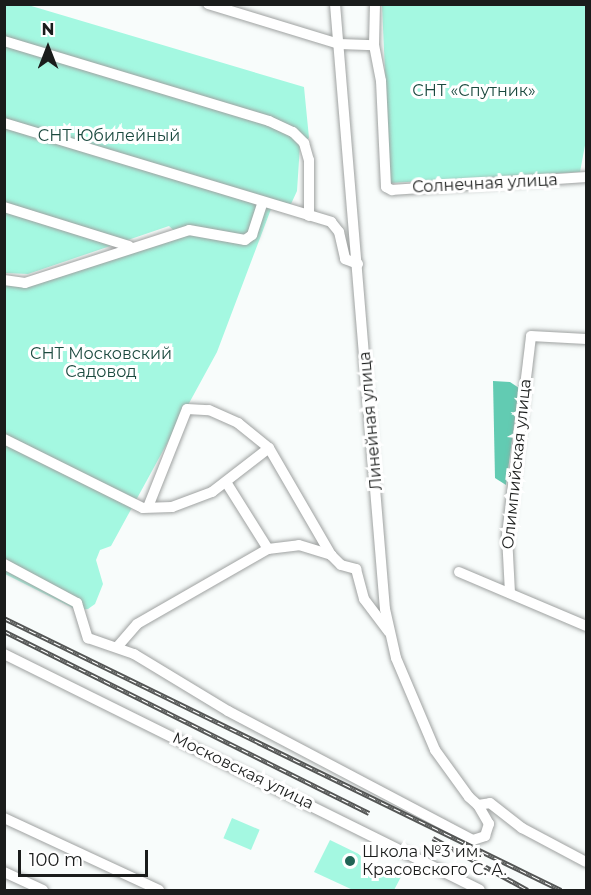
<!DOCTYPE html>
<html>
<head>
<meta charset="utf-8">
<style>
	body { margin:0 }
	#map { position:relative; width:591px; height:895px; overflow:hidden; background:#f8fcfb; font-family:Montserrat,sans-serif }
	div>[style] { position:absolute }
	.green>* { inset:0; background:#a4f8e1; transform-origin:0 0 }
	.forest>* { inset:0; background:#62cbb2 }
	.roads { filter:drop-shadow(0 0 2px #9fa2a1) drop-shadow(0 0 2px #9fa2a1) }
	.minor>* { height:10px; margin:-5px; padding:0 5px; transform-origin:5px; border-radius:5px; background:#fff }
	.rail>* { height:4.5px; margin-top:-2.25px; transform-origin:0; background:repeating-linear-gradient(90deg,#fff 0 7px,#545655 0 14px); box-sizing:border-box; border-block:2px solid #545655 }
	.dots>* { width:16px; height:16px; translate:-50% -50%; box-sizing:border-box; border:3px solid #fff; border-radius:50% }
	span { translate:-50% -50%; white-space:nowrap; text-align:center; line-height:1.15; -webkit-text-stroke:6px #fff; paint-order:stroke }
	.park-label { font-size:16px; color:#1b4a3f }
	.street-label { font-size:16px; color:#1a1c1b }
	.poi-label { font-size:16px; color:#1a1c1b }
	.left { translate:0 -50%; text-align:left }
	.frame { position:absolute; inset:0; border:6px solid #1a1c1b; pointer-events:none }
	.north { position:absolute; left:18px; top:18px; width:60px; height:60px; -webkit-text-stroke:4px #fff; paint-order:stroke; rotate:0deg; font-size:16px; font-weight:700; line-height:24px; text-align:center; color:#1a1c1b }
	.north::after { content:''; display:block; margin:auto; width:21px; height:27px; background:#1a1c1b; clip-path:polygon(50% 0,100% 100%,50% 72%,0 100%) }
	.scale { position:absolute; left:18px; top:850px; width:130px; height:27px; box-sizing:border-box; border:3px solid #1a1c1b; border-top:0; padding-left:8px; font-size:18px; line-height:21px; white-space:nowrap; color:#1a1c1b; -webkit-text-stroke:4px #fff; paint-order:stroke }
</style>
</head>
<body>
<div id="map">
	<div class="green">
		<div style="clip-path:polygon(5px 5px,28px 5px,304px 87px,309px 138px,300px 145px,297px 191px,291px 204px,274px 201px,217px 352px,111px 546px,100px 550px,96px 560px,103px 584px,95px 604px,88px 609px,77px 610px,5px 574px,5px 284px,27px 287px,181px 237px,169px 226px,28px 274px,5px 273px)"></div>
		<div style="clip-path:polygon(382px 5px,586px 5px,586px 140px,580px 172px,390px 183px)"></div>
		<div style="left:232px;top:818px;width:30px;height:22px;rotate:23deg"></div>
		<div style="clip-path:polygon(330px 840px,402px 875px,394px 890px,353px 890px,314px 872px)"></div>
	</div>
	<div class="forest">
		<div style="clip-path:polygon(493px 381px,510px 382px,519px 388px,506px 485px,495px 478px)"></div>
	</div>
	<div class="roads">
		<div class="minor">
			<div style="left:208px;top:4px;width:137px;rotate:17deg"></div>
			<div style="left:339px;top:44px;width:35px;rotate:2deg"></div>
			<div style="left:335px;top:4px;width:607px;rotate:85.28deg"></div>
			<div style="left:385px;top:609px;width:50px;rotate:77.3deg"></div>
			<div style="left:396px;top:658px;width:100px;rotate:67deg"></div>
			<div style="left:435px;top:750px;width:58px;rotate:54.1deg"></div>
			<div style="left:469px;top:797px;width:12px;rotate:42deg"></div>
			<div style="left:478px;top:805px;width:12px;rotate:-9deg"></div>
			<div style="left:490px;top:803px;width:41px;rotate:38deg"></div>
			<div style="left:522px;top:828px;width:72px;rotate:28deg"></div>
			<div style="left:375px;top:4px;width:41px;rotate:91.4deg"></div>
			<div style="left:374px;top:45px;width:37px;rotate:79deg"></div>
			<div style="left:381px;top:81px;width:106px;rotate:87.3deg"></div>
			<div style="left:386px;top:187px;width:7px;rotate:27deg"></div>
			<div style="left:392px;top:190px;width:194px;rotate:-3.8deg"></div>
			<div style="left:4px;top:41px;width:277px;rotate:16.8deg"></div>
			<div style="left:269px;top:121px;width:26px;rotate:25deg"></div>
			<div style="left:293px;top:132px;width:16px;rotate:45deg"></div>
			<div style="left:304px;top:143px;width:18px;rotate:74deg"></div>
			<div style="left:309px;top:160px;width:56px;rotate:90deg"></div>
			<div style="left:4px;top:123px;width:342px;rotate:16.8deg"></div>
			<div style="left:331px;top:222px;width:13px;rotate:51deg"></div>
			<div style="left:339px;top:232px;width:28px;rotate:77deg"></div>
			<div style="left:345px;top:259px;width:14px;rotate:21deg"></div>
			<div style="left:4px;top:207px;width:131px;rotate:17.3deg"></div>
			<div style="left:4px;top:280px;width:21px;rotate:8deg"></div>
			<div style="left:25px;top:283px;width:172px;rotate:-17.9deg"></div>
			<div style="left:189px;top:230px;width:57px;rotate:10.1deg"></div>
			<div style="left:245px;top:240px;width:9px;rotate:-36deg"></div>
			<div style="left:252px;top:235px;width:35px;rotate:-72deg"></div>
			<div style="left:4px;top:439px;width:155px;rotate:26.4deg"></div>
			<div style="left:143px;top:508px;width:29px;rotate:-2deg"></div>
			<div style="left:172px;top:507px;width:43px;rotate:-20.6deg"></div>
			<div style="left:212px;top:492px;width:72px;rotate:-37.7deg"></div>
			<div style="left:226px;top:482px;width:79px;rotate:57.9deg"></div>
			<div style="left:148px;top:507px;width:105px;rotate:-68.3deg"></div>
			<div style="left:187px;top:409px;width:22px;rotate:3deg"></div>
			<div style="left:209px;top:410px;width:32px;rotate:24deg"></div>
			<div style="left:238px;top:423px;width:40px;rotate:39deg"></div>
			<div style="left:269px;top:448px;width:124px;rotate:59.9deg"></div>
			<div style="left:331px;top:555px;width:14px;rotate:45deg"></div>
			<div style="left:341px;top:565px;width:16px;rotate:15deg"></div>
			<div style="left:356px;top:569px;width:31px;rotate:75deg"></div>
			<div style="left:364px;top:599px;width:41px;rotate:52.9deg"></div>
			<div style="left:4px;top:564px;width:83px;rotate:28.1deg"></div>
			<div style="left:77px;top:603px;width:37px;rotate:73deg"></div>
			<div style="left:88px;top:638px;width:49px;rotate:19.2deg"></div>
			<div style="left:134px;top:654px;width:110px;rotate:31.2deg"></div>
			<div style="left:228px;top:711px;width:277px;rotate:27.8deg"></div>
			<div style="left:473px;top:840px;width:13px;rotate:-18deg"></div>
			<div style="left:485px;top:836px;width:13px;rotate:-72deg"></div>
			<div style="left:489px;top:824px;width:22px;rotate:-120deg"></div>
			<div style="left:459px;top:572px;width:138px;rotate:23deg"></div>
			<div style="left:510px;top:593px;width:58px;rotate:-93deg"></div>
			<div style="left:507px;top:535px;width:200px;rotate:-83.1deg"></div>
			<div style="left:531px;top:336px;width:55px;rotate:3.1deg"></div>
			<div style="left:118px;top:646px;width:29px;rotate:-49deg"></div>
			<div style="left:137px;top:624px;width:151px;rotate:-29.8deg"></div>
			<div style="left:268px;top:549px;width:31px;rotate:-7deg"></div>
			<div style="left:299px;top:545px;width:34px;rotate:17deg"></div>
			<div style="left:4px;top:654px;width:531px;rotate:26.37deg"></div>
			<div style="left:4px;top:818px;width:171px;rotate:24.9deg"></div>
			<div style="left:4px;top:872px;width:43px;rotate:24.8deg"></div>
		</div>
	</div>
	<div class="rail">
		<div style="left:4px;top:618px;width:620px;rotate:26.03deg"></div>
		<div style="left:4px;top:631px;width:408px;rotate:26.5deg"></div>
		<div style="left:433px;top:838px;width:108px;rotate:28.7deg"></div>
	</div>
	<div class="dots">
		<div style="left:350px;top:861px;background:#206455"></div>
	</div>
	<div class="park-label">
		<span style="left:474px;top:91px">СНТ «Спутник»</span>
		<span style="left:109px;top:136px">СНТ Юбилейный</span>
		<span style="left:101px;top:363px">СНТ Московский<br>Садовод</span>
	</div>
	<div class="street-label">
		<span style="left:485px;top:184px;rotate:-3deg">Солнечная улица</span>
		<span style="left:371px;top:421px;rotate:-95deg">Линейная улица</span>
		<span style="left:517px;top:464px;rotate:-84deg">Олимпийская улица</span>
		<span style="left:243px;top:771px;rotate:26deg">Московская улица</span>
	</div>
	<div class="poi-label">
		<span class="left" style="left:362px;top:861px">Школа №3 им.<br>Красовского С. А.</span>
	</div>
	<div class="frame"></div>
	<div class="north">N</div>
	<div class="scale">100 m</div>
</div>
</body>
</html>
